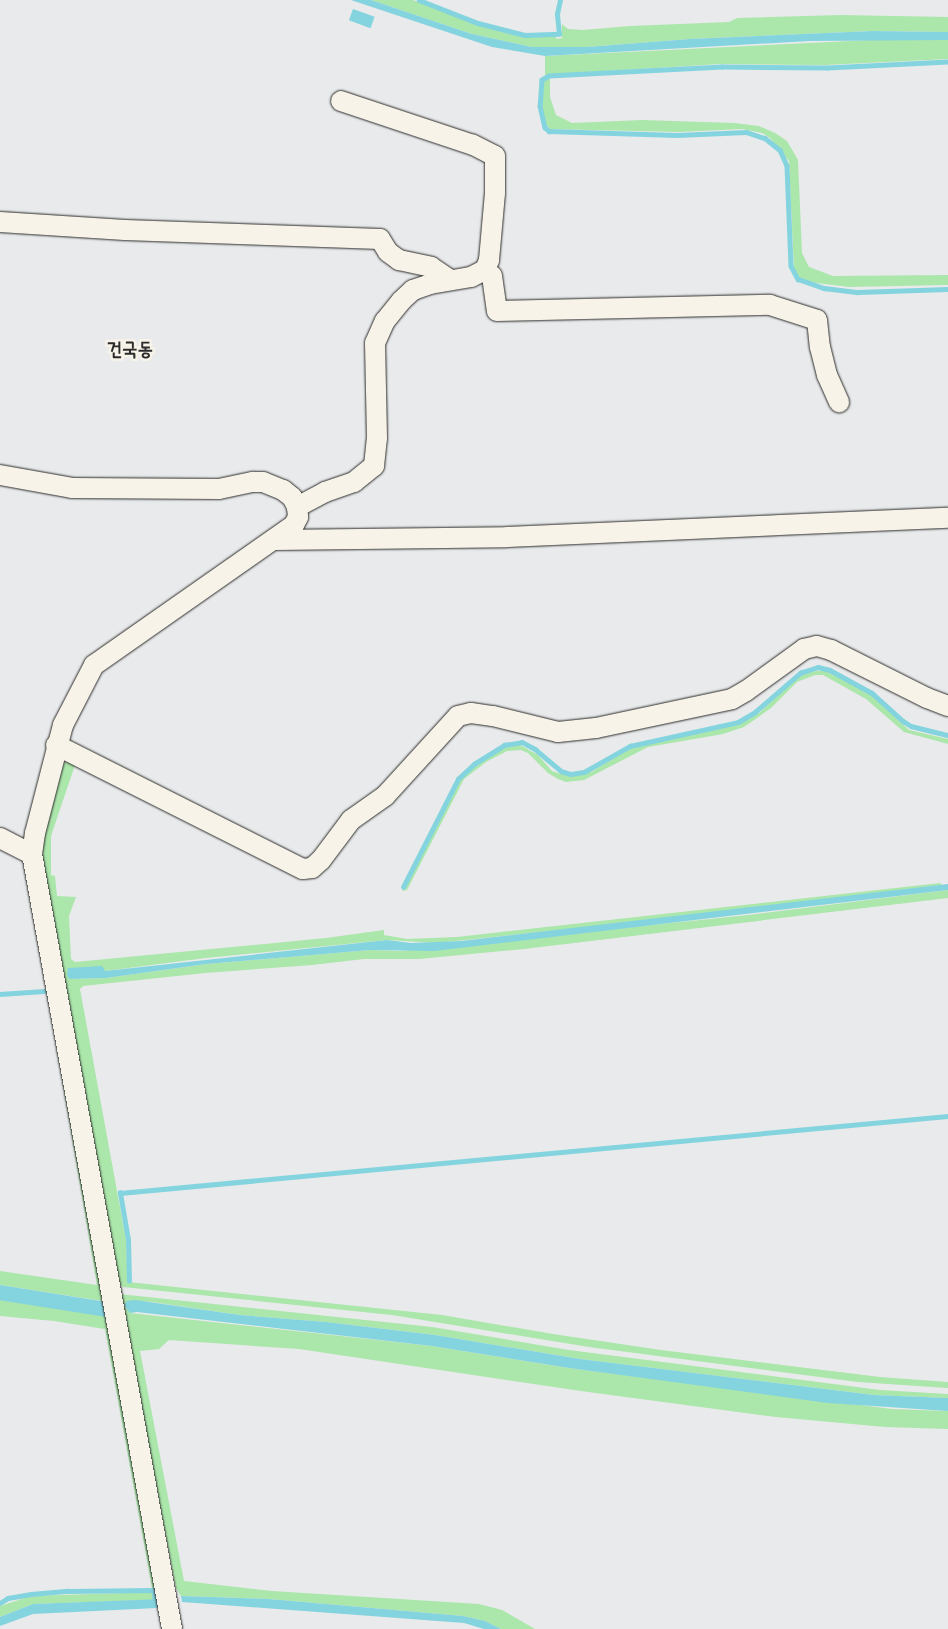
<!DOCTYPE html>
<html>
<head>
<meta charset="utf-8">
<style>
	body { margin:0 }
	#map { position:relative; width:948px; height:1629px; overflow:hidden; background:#e9eaeb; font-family:"Patrick Hand","Poor Story",sans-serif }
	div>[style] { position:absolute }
	.green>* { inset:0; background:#abe6ab }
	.water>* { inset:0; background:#84d4df; transform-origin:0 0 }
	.stream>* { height:4.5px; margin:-2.25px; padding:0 2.25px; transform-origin:2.25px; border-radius:2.25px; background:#84d4df }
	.roads { filter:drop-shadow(0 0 1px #2b2b2b) drop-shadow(0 0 1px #2b2b2b) }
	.minor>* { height:20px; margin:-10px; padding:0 10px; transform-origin:10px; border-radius:10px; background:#f7f3e8 }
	span { translate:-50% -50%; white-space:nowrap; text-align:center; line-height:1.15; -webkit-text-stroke:5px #f7f3e8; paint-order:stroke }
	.quarter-label { font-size:19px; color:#2b2b2b; font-weight:700 }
</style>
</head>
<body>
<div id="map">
	<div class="green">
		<div style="clip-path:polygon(371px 0,413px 0,480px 26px,527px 37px,555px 36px,557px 39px,562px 38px,562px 24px,568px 29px,583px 30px,630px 26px,729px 22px,737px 18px,841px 15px,948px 17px,948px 32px,872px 31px,690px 39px,587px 47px,532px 47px,472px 34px)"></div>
		<div style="clip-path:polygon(871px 40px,948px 40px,948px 59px,825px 65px,719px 64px,545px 75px,545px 56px)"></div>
		<div style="clip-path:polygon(550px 79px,550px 97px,556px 115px,572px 123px,642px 120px,734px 123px,759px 126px,775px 133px,787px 141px,798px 160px,802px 253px,809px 267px,833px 276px,948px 275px,948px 285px,849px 287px,809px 282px,799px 277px,794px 269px,789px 161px,770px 138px,762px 133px,742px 129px,679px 132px,550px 129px,545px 123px,541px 104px,544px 80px)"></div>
		<div style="clip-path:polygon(816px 671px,825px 671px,853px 683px,870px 694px,909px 730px,948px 739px,948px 744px,904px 732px,866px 699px,823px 675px,815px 675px,797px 682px,771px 708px,744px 727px,723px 734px,648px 747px,584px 780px,566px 782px,558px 779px,548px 773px,528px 753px,521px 750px,507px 751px,486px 762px,464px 779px,407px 890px,402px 891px,460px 778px,497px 751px,512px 745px,520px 745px,538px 755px,552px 771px,561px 774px,581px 775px,593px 771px,631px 747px,653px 740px,736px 725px,759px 713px,800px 675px)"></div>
		<div style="clip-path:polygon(77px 759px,51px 836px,51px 875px,55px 876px,57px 896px,76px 897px,69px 916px,71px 959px,75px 962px,326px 938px,384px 930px,384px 935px,407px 939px,457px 937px,940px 883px,942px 885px,635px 922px,437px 943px,387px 940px,367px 942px,206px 958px,105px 971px,70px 979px,106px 978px,206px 964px,370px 950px,401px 951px,748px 915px,948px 890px,948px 898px,524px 949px,419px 959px,364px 959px,312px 965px,205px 973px,83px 986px,80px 989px,126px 1240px,128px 1282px,442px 1315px,553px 1334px,661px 1350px,880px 1377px,948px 1382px,948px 1388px,858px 1382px,589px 1347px,392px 1315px,123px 1287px,118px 1283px,43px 861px,42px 846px,60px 770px,65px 763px)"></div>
		<div style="clip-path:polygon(47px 990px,109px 1302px,0 1285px,0 1271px,97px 1285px)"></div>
		<div style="clip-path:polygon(119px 1294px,432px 1327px,569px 1350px,880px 1390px,948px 1394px,948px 1398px,874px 1395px,580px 1359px,435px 1335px,326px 1322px,240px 1315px,152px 1302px,127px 1301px,130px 1313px,432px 1346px,569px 1368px,892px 1409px,948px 1411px,948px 1429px,885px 1427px,776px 1417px,581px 1391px,299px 1349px,169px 1340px,159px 1349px,140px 1351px,184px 1581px,272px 1591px,479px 1604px,502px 1610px,535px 1629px,501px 1629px,485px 1621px,463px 1616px,269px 1599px,181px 1596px,176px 1588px)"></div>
		<div style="clip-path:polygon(0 1300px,111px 1316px,155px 1588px,152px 1588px,105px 1329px,54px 1321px,0 1316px)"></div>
		<div style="clip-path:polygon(152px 1592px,153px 1600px,33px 1604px,0 1617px,0 1606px,31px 1596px)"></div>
	</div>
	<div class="water">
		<div style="clip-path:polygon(351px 0,371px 0,472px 34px,532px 47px,587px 47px,690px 39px,872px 31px,948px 32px,948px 40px,810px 41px,545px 56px,492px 47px)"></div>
		<div style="left:353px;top:9px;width:23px;height:12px;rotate:20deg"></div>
		<div style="clip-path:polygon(948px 884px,948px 890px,434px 951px,370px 950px,206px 964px,106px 978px,70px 979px,67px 976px,68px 968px,102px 966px,105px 971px,387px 940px,411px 943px,461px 941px)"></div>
		<div style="left:0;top:1285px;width:110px;height:15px;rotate:9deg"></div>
		<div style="clip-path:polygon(135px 1300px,240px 1315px,326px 1322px,435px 1335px,580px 1359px,874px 1395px,948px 1398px,948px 1411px,828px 1403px,569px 1368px,432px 1346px,137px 1312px,130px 1313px,124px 1305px,127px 1301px)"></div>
		<div style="clip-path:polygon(181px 1596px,269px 1599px,463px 1616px,485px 1621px,501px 1629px,484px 1629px,464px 1623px,182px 1602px)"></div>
		<div style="clip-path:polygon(163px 1599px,164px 1603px,157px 1608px,33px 1614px,0 1626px,0 1617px,33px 1604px)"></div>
	</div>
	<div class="stream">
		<div style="left:419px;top:0;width:63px;rotate:21.3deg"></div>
		<div style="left:478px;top:23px;width:49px;rotate:14.3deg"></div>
		<div style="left:525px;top:35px;width:34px;rotate:-2deg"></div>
		<div style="left:559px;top:34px;width:20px;rotate:-96deg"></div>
		<div style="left:557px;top:14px;width:14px;rotate:-78deg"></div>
		<div style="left:948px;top:62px;width:120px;rotate:177.1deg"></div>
		<div style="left:828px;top:68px;width:106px;rotate:-179.5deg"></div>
		<div style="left:722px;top:67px;width:173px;rotate:177deg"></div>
		<div style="left:549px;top:76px;width:8px;rotate:150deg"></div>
		<div style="left:542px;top:80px;width:26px;rotate:94deg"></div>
		<div style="left:540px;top:106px;width:22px;rotate:77deg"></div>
		<div style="left:545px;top:127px;width:6px;rotate:45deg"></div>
		<div style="left:549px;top:131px;width:128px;rotate:1.8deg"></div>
		<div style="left:677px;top:135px;width:69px;rotate:-2.5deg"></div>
		<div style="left:746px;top:132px;width:20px;rotate:18deg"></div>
		<div style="left:765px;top:138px;width:19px;rotate:39deg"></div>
		<div style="left:780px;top:150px;width:17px;rotate:66deg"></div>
		<div style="left:787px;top:166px;width:100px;rotate:87.7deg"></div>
		<div style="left:791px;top:266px;width:15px;rotate:62deg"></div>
		<div style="left:798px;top:279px;width:28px;rotate:19deg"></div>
		<div style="left:824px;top:288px;width:34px;rotate:7deg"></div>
		<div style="left:858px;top:292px;width:90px;rotate:-1.9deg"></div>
		<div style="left:403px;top:887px;width:121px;rotate:-63deg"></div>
		<div style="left:458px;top:779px;width:22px;rotate:-43deg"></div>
		<div style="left:474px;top:764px;width:36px;rotate:-32deg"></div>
		<div style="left:504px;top:745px;width:18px;rotate:-9deg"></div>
		<div style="left:522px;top:742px;width:15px;rotate:28deg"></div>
		<div style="left:535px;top:749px;width:34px;rotate:40deg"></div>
		<div style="left:561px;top:771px;width:10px;rotate:17deg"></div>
		<div style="left:571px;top:774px;width:13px;rotate:-9deg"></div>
		<div style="left:584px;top:772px;width:53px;rotate:-29.5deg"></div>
		<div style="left:630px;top:746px;width:111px;rotate:-12.5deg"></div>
		<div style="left:738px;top:722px;width:20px;rotate:-30deg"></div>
		<div style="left:755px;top:712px;width:60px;rotate:-40.9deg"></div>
		<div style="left:800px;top:673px;width:19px;rotate:-18deg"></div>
		<div style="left:818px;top:667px;width:12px;rotate:14deg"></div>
		<div style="left:830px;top:670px;width:48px;rotate:28.7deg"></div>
		<div style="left:872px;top:693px;width:42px;rotate:42.1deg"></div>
		<div style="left:903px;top:721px;width:9px;rotate:32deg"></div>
		<div style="left:911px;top:726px;width:38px;rotate:14deg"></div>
		<div style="left:0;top:994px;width:44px;rotate:-3.9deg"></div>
		<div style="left:129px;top:1281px;width:41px;rotate:-91.4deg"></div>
		<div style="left:128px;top:1240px;width:48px;rotate:-99.7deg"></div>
		<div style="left:120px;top:1193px;width:832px;rotate:-5.31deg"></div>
		<div style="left:0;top:1603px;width:9px;rotate:-32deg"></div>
		<div style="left:8px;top:1598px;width:23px;rotate:-10deg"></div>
		<div style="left:31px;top:1594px;width:37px;rotate:-5deg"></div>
		<div style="left:68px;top:1591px;width:86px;rotate:-0.7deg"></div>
		<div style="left:154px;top:1590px;width:10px;rotate:84deg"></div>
	</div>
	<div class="roads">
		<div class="minor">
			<div style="left:0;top:222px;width:125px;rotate:3.7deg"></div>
			<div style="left:125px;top:230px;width:255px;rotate:2deg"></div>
			<div style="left:380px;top:239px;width:15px;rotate:58deg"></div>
			<div style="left:388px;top:252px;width:14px;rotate:36deg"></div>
			<div style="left:399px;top:260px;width:33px;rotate:12deg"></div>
			<div style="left:431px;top:267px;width:23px;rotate:34deg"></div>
			<div style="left:485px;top:270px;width:9px;rotate:41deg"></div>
			<div style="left:492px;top:276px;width:35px;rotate:82deg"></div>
			<div style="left:497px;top:311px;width:273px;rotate:-1.3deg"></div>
			<div style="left:770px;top:305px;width:49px;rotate:17.7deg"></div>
			<div style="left:817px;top:320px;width:27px;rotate:84deg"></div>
			<div style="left:820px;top:347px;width:29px;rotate:76deg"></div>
			<div style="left:827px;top:375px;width:30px;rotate:66deg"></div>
			<div style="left:0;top:475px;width:73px;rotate:10.2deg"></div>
			<div style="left:72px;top:488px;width:147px;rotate:0.4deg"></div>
			<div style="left:219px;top:489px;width:35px;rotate:-12deg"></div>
			<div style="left:253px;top:482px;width:10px"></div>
			<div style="left:263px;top:482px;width:22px;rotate:22deg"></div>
			<div style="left:283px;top:490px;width:11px;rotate:38deg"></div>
			<div style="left:292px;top:497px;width:11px;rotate:63deg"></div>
			<div style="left:297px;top:507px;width:10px;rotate:84deg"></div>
			<div style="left:298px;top:517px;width:9px;rotate:117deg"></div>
			<div style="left:294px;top:525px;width:244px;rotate:145deg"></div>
			<div style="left:94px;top:665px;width:68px;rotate:117.3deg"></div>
			<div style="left:63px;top:725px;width:112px;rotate:104.5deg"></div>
			<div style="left:35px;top:833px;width:21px;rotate:98deg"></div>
			<div style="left:32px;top:854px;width:788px;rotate:79.76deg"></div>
			<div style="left:297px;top:507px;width:32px;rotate:-28deg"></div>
			<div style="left:325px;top:492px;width:31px;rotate:-19deg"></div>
			<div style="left:354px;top:482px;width:26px;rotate:-39deg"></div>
			<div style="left:374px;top:466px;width:28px;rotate:-84deg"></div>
			<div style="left:377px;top:438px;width:95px;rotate:-91.2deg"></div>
			<div style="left:375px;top:343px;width:24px;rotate:-66deg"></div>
			<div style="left:385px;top:321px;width:26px;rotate:-51deg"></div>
			<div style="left:401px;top:301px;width:16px;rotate:-43deg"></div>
			<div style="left:413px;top:290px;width:18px;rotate:-19deg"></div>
			<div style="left:430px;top:284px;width:42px;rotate:-9.7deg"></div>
			<div style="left:471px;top:277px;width:16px;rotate:-27deg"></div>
			<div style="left:485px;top:270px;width:11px;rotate:-68deg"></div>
			<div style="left:489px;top:260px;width:67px;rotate:-84.9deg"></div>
			<div style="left:495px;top:193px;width:37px;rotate:-90deg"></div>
			<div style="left:495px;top:156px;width:25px;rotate:-153deg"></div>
			<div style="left:473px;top:145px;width:139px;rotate:-161.6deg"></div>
			<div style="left:275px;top:540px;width:232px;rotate:-0.7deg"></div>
			<div style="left:507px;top:537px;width:441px;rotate:-2.5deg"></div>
			<div style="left:56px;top:745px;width:276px;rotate:26.7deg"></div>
			<div style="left:303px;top:869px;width:9px;rotate:-6deg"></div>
			<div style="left:312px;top:868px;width:12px;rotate:-42deg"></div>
			<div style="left:321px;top:860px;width:50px;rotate:-53.1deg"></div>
			<div style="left:351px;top:820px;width:42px;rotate:-35.2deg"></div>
			<div style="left:385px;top:796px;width:108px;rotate:-47.6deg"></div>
			<div style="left:458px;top:716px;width:13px;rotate:-13deg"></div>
			<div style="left:471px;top:713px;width:22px;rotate:8deg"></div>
			<div style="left:493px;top:716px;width:67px;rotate:13.8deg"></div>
			<div style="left:558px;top:732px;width:38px;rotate:-6deg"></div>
			<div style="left:596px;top:728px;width:139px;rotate:-12deg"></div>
			<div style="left:732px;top:699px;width:16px;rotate:-30deg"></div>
			<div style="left:746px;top:691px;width:72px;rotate:-35.9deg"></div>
			<div style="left:804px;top:649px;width:13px;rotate:-13deg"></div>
			<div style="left:817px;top:646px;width:15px;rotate:16deg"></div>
			<div style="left:831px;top:650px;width:107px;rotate:26.6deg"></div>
			<div style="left:927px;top:698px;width:22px;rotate:21deg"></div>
			<div style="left:0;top:838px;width:36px;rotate:27deg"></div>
		</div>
	</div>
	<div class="quarter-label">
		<span style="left:130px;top:349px">건국동</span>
	</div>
</div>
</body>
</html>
